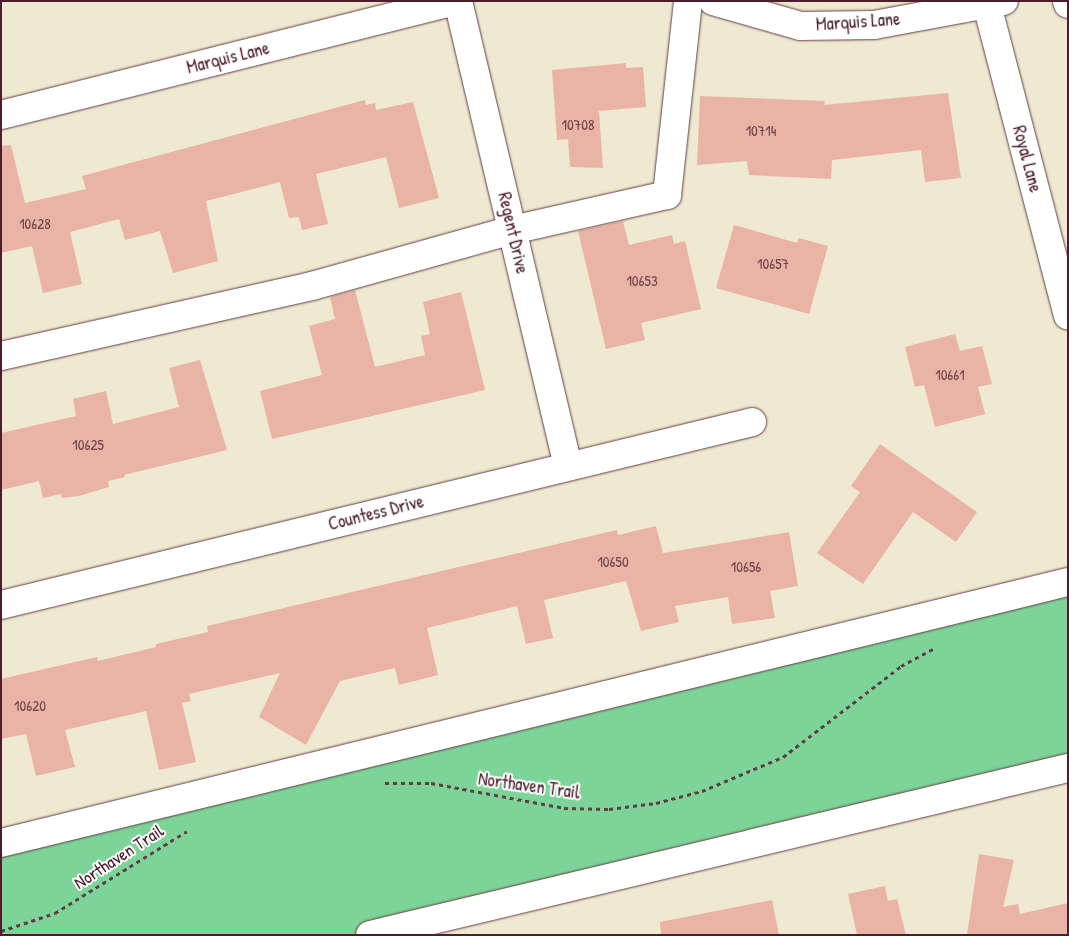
<!DOCTYPE html>
<html>
<head>
<meta charset="utf-8">
<style>
	body { margin:0 }
	#map { position:relative; width:1069px; height:936px; overflow:hidden; background:#eee9d0; font-family:"Patrick Hand",sans-serif }
	div>[style] { position:absolute }
	.green>* { inset:0; background:#7dd498 }
	.building>* { inset:0; background:#e9b4a5 }
	.path>* { height:3px; margin-top:-1.5px; transform-origin:0; background:repeating-linear-gradient(90deg,#633d44 0 4px,transparent 0 8px) }
	.roads { filter:drop-shadow(0 0 1px #633d44) drop-shadow(0 0 1px #633d44) }
	.minor>* { height:28px; margin:-14px; padding:0 14px; transform-origin:14px; border-radius:14px; background:#fff }
	.major>* { height:28px; margin:-14px; padding:0 14px; transform-origin:14px; border-radius:14px; background:#fff }
	span { translate:-50% -50%; white-space:nowrap; text-align:center; line-height:1.15; -webkit-text-stroke:4px #fff; paint-order:stroke }
	.number-label { font-size:15px; color:#72444a }
	.number-label span { -webkit-text-stroke-width:0 }
	.street-label { font-size:18px; color:#4a1f2b }
	.frame { position:absolute; inset:0; border:2px solid #4a1f2b; pointer-events:none }
</style>
</head>
<body>
<div id="map">
	<div class="green">
		<div style="clip-path:polygon(1068px 588px,1068px 777px,417px 935px,1px 935px,1px 846px)"></div>
	</div>
	<div class="building">
		<div style="clip-path:polygon(626px 63px,626px 68px,643px 67px,646px 107px,599px 111px,603px 168px,570px 167px,568px 139px,557px 140px,552px 70px)"></div>
		<div style="clip-path:polygon(948px 93px,961px 178px,925px 182px,921px 150px,832px 160px,831px 179px,749px 175px,747px 161px,697px 165px,700px 96px,825px 101px,824px 105px)"></div>
		<div style="clip-path:polygon(365px 100px,366px 105px,375px 103px,376px 110px,413px 102px,439px 198px,399px 208px,386px 157px,316px 174px,328px 224px,302px 230px,299px 217px,289px 218px,280px 182px,206px 201px,218px 261px,173px 273px,160px 231px,125px 240px,119px 219px,70px 232px,82px 284px,43px 293px,32px 246px,1px 253px,1px 146px,11px 145px,25px 203px,86px 189px,82px 176px)"></div>
		<div style="clip-path:polygon(623px 221px,629px 245px,672px 235px,674px 244px,685px 241px,701px 309px,641px 323px,645px 340px,606px 349px,578px 231px)"></div>
		<div style="clip-path:polygon(734px 225px,797px 243px,799px 238px,828px 246px,809px 314px,716px 288px)"></div>
		<div style="clip-path:polygon(355px 290px,375px 367px,425px 355px,421px 336px,430px 334px,423px 302px,461px 292px,485px 390px,272px 439px,260px 391px,322px 375px,309px 326px,335px 319px,330px 297px)"></div>
		<div style="clip-path:polygon(955px 334px,960px 351px,982px 346px,992px 384px,978px 387px,985px 414px,935px 427px,924px 385px,915px 387px,905px 347px)"></div>
		<div style="clip-path:polygon(200px 360px,227px 450px,124px 475px,125px 477px,108px 481px,109px 487px,79px 496px,62px 498px,61px 494px,43px 498px,39px 481px,1px 490px,1px 433px,76px 416px,73px 399px,106px 391px,113px 424px,179px 407px,169px 368px)"></div>
		<div style="clip-path:polygon(880px 444px,977px 512px,956px 542px,913px 512px,863px 584px,817px 553px,860px 492px,851px 486px)"></div>
		<div style="clip-path:polygon(656px 526px,663px 553px,789px 532px,798px 586px,770px 591px,775px 618px,732px 624px,728px 597px,675px 606px,679px 622px,641px 631px,626px 581px,544px 600px,553px 638px,526px 644px,517px 606px,427px 628px,438px 675px,399px 685px,395px 668px,340px 681px,306px 745px,259px 717px,280px 673px,189px 694px,191px 701px,182px 703px,196px 762px,159px 770px,146px 711px,65px 730px,75px 767px,36px 776px,26px 734px,1px 739px,1px 679px,97px 657px,98px 661px,156px 647px,156px 644px,208px 632px,207px 626px,617px 530px,618px 535px)"></div>
		<div style="clip-path:polygon(979px 854px,1014px 860px,1003px 907px,1018px 904px,1020px 914px,1068px 903px,1068px 935px,967px 935px)"></div>
		<div style="clip-path:polygon(885px 886px,888px 901px,897px 899px,906px 935px,857px 935px,848px 894px)"></div>
		<div style="clip-path:polygon(772px 900px,779px 935px,661px 935px,660px 922px)"></div>
	</div>
	<div class="path">
		<div style="left:385px;top:783px;width:46px"></div>
		<div style="left:431px;top:783px;width:135px;rotate:10.6deg"></div>
		<div style="left:564px;top:808px;width:45px;rotate:1.3deg"></div>
		<div style="left:609px;top:809px;width:47px;rotate:-7.3deg"></div>
		<div style="left:656px;top:803px;width:48px;rotate:-14.6deg"></div>
		<div style="left:702px;top:791px;width:88px;rotate:-22.8deg"></div>
		<div style="left:783px;top:757px;width:149px;rotate:-37.6deg"></div>
		<div style="left:901px;top:666px;width:38px;rotate:-28deg"></div>
		<div style="left:1px;top:931px;width:57px;rotate:-18.4deg"></div>
		<div style="left:55px;top:913px;width:155px;rotate:-31.8deg"></div>
	</div>
	<div class="roads">
		<div class="minor">
			<div style="left:458px;top:1px;width:478px;rotate:76.7deg"></div>
			<div style="left:713px;top:1px;width:91px;rotate:15.9deg"></div>
			<div style="left:801px;top:26px;width:73px;rotate:-0.8deg"></div>
			<div style="left:874px;top:25px;width:132px;rotate:-10.5deg"></div>
			<div style="left:1px;top:115px;width:467px;rotate:-14.1deg"></div>
			<div style="left:1px;top:356px;width:319px;rotate:-12.7deg"></div>
			<div style="left:312px;top:286px;width:208px;rotate:-15.6deg"></div>
			<div style="left:512px;top:230px;width:159px;rotate:-12.7deg"></div>
			<div style="left:667px;top:195px;width:195px;rotate:-83.8deg"></div>
			<div style="left:1px;top:605px;width:773px;rotate:-13.69deg"></div>
			<div style="left:1px;top:843px;width:1098px;rotate:-13.75deg"></div>
			<div style="left:370px;top:935px;width:718px;rotate:-13.46deg"></div>
		</div>
		<div class="major">
			<div style="left:986px;top:1px;width:325px;rotate:75.4deg"></div>
			<div style="left:1067px;top:1px;width:3px;rotate:72deg"></div>
		</div>
	</div>
	<div class="number-label">
		<span style="left:578px;top:125px">10708</span>
		<span style="left:761px;top:131px">10714</span>
		<span style="left:35px;top:224px">10628</span>
		<span style="left:773px;top:264px">10657</span>
		<span style="left:642px;top:281px">10653</span>
		<span style="left:950px;top:375px">10661</span>
		<span style="left:88px;top:445px">10625</span>
		<span style="left:613px;top:562px">10650</span>
		<span style="left:746px;top:567px">10656</span>
		<span style="left:30px;top:706px">10620</span>
	</div>
	<div class="street-label">
		<span style="left:858px;top:22px;rotate:-4deg">Marquis Lane</span>
		<span style="left:228px;top:58px;rotate:-14deg">Marquis Lane</span>
		<span style="left:1027px;top:159px;rotate:75deg">Royal Lane</span>
		<span style="left:513px;top:233px;rotate:77deg">Regent Drive</span>
		<span style="left:376px;top:513px;rotate:-14deg">Countess Drive</span>
		<span style="left:529px;top:786px;rotate:8deg">Northaven Trail</span>
		<span style="left:119px;top:857px;rotate:-33deg">Northaven Trail</span>
	</div>
	<div class="frame"></div>
</div>
</body>
</html>
